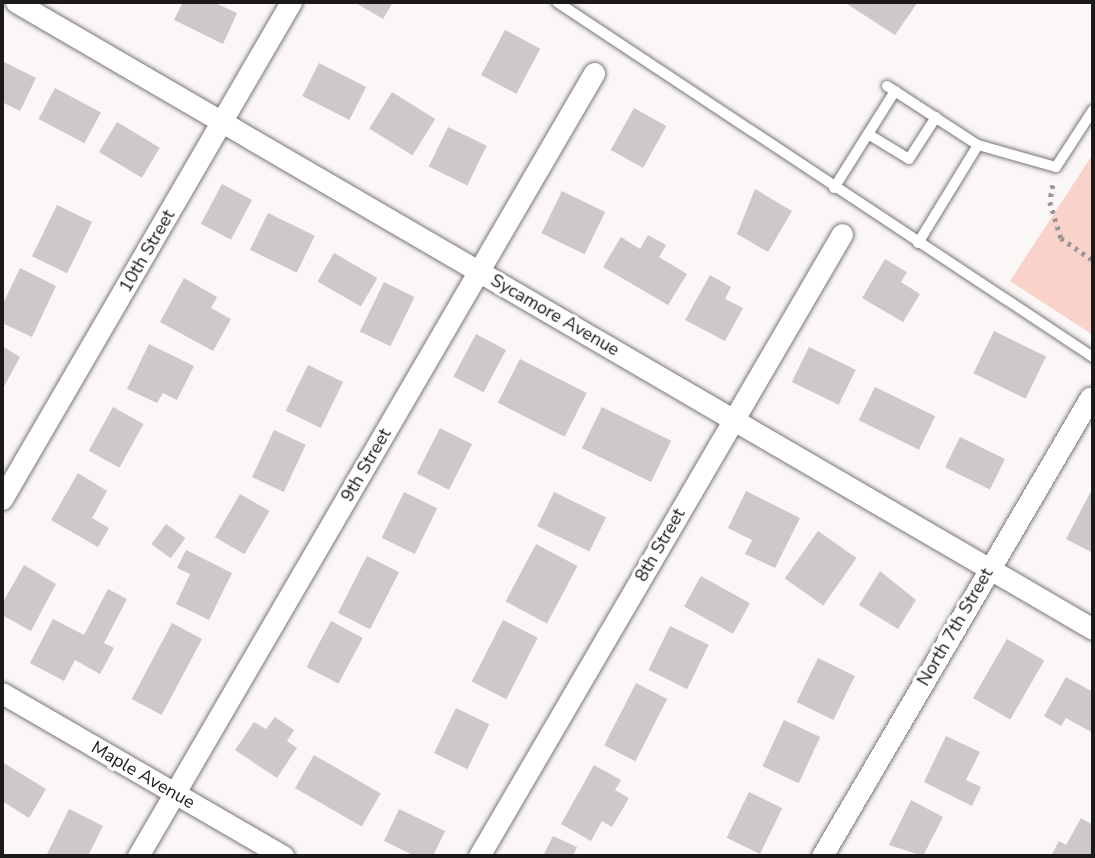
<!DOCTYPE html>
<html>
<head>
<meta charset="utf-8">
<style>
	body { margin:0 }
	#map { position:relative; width:1095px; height:858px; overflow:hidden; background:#faf7f6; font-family:"Nunito Sans",sans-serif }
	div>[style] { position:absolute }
	.green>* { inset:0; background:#f9d2ca }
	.building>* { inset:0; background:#ccc9c8; transform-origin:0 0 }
	.path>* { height:4.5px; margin-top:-2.25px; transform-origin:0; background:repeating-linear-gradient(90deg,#999796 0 3.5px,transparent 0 8.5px) }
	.roads { filter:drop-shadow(0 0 2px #7a7776) drop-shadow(0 0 2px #7a7776) }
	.lane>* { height:10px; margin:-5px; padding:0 5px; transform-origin:5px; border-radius:5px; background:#fff }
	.street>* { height:21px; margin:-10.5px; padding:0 10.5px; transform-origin:10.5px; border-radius:10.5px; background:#fff }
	span { translate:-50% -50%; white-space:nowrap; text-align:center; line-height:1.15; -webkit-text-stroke:6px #fff; paint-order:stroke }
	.street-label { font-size:18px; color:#1b1919 }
	.frame { position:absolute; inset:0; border:4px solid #1b1919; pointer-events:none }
</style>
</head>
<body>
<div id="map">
	<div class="green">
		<div style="clip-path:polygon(1093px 154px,1093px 335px,1010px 281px)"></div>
	</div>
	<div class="building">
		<div style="clip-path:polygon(183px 2px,213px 2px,237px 13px,223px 44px,174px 20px)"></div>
		<div style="clip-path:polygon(354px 2px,393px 2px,383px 19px)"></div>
		<div style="clip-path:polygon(844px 2px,918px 2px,895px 35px)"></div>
		<div style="left:505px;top:30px;width:40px;height:51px;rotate:28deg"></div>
		<div style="clip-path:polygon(2px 61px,36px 78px,20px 111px,2px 102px)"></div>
		<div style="left:319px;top:63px;width:53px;height:37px;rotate:27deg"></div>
		<div style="left:55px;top:88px;width:52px;height:35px;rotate:28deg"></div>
		<div style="left:392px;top:92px;width:51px;height:43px;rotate:32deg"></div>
		<div style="left:634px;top:108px;width:37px;height:48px;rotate:29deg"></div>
		<div style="left:117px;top:122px;width:50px;height:35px;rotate:31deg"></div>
		<div style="left:448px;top:127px;width:43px;height:44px;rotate:26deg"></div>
		<div style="left:222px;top:184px;width:34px;height:45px;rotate:28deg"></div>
		<div style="clip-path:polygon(755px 189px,792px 211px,768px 252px,737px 234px)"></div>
		<div style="left:562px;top:191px;width:48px;height:47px;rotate:26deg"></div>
		<div style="left:57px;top:205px;width:39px;height:57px;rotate:26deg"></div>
		<div style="left:268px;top:213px;width:52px;height:41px;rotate:26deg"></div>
		<div style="clip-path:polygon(648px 235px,666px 245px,659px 257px,687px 274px,668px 305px,603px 267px,621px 237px,640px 249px)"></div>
		<div style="left:334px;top:253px;width:50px;height:33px;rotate:30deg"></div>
		<div style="clip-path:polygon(885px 259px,907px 272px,901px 282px,920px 294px,903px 322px,862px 298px)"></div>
		<div style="clip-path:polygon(20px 268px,56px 286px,32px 337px,2px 323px,2px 306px)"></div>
		<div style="clip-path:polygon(710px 275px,731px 287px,725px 299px,743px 308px,725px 341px,685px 320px)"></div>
		<div style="clip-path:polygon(184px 278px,217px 297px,211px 308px,231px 319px,213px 351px,160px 322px)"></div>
		<div style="left:384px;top:282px;width:34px;height:55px;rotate:26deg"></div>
		<div style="left:994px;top:331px;width:58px;height:47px;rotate:26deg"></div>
		<div style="left:476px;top:334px;width:34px;height:48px;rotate:28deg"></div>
		<div style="clip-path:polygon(149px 344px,194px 366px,177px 400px,163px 393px,157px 403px,127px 389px)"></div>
		<div style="clip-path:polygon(2px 346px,20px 357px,2px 390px)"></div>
		<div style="left:809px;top:347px;width:52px;height:39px;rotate:26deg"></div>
		<div style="left:520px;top:359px;width:75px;height:49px;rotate:27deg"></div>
		<div style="left:308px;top:365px;width:39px;height:51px;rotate:26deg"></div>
		<div style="left:875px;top:387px;width:67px;height:37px;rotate:26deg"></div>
		<div style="left:113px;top:407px;width:35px;height:50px;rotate:29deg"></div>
		<div style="left:602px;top:407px;width:77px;height:46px;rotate:26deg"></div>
		<div style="left:440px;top:428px;width:36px;height:51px;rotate:27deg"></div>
		<div style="left:274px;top:430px;width:35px;height:52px;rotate:25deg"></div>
		<div style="left:960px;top:437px;width:50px;height:34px;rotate:26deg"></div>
		<div style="clip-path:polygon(78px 473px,107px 491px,92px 518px,109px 528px,98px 547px,51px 520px)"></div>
		<div style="clip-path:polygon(746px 491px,800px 518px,775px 568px,745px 554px,752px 540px,728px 528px)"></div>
		<div style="left:404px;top:492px;width:37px;height:51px;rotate:26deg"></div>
		<div style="left:554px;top:492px;width:58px;height:38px;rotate:26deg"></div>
		<div style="clip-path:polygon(1090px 493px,1093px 494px,1093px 553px,1066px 539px)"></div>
		<div style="left:240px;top:494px;width:34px;height:50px;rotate:30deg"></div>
		<div style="left:166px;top:524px;width:24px;height:25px;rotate:36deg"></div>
		<div style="left:818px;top:531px;width:47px;height:58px;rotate:35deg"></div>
		<div style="left:536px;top:544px;width:47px;height:65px;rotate:28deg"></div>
		<div style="clip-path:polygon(186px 550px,232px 573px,209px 620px,176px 604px,190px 574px,177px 568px)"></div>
		<div style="left:367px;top:556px;width:36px;height:64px;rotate:27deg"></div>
		<div style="clip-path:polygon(24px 565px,56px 584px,31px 631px,2px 615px,2px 604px)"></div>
		<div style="clip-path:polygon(880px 571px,916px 600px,898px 629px,859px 605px)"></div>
		<div style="left:701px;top:576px;width:56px;height:35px;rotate:29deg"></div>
		<div style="clip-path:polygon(108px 589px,127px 599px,104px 643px,114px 648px,100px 674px,75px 660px,64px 681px,30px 663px,53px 619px,84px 635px)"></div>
		<div style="left:503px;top:620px;width:39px;height:69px;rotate:27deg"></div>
		<div style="left:331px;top:621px;width:36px;height:52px;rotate:28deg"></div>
		<div style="left:172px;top:623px;width:34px;height:86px;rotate:28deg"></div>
		<div style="left:670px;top:626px;width:43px;height:49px;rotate:26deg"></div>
		<div style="left:1007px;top:639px;width:43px;height:68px;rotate:30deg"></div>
		<div style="left:818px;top:658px;width:41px;height:49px;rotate:26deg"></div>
		<div style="clip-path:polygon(1066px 677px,1093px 692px,1093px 733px,1066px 718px,1061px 726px,1044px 716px)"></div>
		<div style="left:636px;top:683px;width:35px;height:70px;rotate:27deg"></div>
		<div style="left:456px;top:708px;width:37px;height:50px;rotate:26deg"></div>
		<div style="clip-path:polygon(275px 717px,294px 730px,287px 741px,297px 748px,277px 778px,235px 750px,254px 722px,266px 729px)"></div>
		<div style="left:784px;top:720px;width:40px;height:51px;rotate:25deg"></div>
		<div style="clip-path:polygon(946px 736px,980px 752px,966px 780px,981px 787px,972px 806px,924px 782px)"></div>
		<div style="left:314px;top:755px;width:77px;height:38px;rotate:30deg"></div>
		<div style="clip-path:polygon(2px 762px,46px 789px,29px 818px,2px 801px)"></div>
		<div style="clip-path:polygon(594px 765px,621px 780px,615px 790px,629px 798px,612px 827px,602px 821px,591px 841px,561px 824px)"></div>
		<div style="left:749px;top:792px;width:37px;height:51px;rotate:26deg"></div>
		<div style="clip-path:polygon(911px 800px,943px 817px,923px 856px,889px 845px)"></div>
		<div style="clip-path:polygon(69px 809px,103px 826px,88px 856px,46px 856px)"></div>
		<div style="clip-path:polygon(399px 809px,445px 831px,433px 856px,415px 856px,384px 841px)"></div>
		<div style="clip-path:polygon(1081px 818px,1093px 825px,1093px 856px,1051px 856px,1059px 841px,1066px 845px)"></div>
		<div style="clip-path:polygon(553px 836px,577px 847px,573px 856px,543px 856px)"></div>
	</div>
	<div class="path">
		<div style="left:1053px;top:185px;width:17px;rotate:100deg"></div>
		<div style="left:1050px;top:202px;width:38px;rotate:73deg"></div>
		<div style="left:1061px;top:238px;width:39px;rotate:35deg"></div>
	</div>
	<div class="roads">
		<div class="lane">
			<div style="left:557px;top:2px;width:643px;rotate:33.52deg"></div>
			<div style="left:887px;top:86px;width:108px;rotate:33deg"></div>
			<div style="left:868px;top:134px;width:48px;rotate:31.4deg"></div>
			<div style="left:909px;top:159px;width:50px;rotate:-57.3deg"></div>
			<div style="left:834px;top:188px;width:115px;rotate:-57.8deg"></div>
			<div style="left:918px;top:243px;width:115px;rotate:-58.5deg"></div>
			<div style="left:978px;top:145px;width:81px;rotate:15.8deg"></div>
			<div style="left:1056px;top:167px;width:68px;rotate:-57deg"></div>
		</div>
		<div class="street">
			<div style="left:16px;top:2px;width:1246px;rotate:30.21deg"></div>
			<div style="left:2px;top:499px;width:575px;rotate:-59.82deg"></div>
			<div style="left:2px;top:693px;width:325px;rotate:30.1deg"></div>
			<div style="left:138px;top:856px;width:906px;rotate:-59.78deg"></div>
			<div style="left:479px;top:856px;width:720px;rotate:-59.73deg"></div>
			<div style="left:822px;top:856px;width:531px;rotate:-59.67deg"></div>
		</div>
	</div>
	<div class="street-label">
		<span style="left:147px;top:251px;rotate:-60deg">10th Street</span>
		<span style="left:555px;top:315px;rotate:30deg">Sycamore Avenue</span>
		<span style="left:366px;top:465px;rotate:-60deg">9th Street</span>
		<span style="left:660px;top:545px;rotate:-60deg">8th Street</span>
		<span style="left:955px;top:627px;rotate:-60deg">North 7th Street</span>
		<span style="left:143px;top:775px;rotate:30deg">Maple Avenue</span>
	</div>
	<div class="frame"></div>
</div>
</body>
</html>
